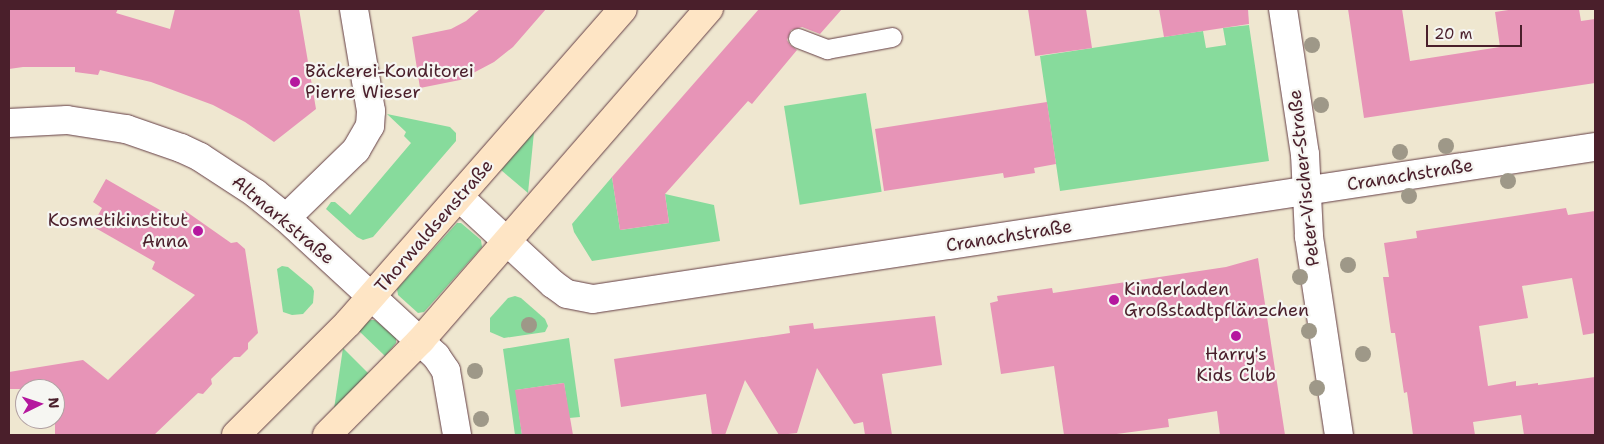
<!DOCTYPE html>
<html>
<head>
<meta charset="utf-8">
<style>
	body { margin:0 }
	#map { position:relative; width:1604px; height:444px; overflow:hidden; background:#efe7d0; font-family:"Shantell Sans",sans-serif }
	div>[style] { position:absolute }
	.green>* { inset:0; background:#87db9c; transform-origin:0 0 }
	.building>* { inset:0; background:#e794b7 }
	.roads { filter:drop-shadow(0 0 1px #633d44) drop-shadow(0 0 1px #633d44) }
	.service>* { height:19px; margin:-9.5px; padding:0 9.5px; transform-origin:9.5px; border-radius:9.5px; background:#fff }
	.minor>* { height:28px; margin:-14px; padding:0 14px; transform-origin:14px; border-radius:14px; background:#fff }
	.secondary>* { height:28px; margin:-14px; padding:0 14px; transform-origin:14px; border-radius:14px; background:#fee5c5 }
	.trees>* { width:16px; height:16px; margin:-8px; border-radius:50%; background:#9e9888 }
	.dots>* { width:14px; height:14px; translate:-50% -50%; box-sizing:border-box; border:2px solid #f6f6f2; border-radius:50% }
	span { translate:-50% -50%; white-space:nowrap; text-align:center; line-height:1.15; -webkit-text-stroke:4.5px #f6f6f2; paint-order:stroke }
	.poi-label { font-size:18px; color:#4a1f2b }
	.left { translate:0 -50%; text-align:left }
	.right { translate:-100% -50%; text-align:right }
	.street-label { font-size:18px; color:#4a1f2b }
	.frame { position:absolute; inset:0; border:10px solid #4a1f2b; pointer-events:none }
	.north { position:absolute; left:15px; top:379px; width:50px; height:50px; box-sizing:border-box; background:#f6f6f2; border:1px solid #b1a0a2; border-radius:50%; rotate:86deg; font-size:14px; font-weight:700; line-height:20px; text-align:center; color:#4a1f2b }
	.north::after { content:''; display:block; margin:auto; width:18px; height:22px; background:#b5179e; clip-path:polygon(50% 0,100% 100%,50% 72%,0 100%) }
	.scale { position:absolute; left:1426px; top:25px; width:96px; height:22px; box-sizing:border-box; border:2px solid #4a1f2b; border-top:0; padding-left:6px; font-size:15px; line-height:18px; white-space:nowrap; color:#4a1f2b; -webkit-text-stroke:4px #f6f6f2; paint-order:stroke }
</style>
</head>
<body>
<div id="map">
	<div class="green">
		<div style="clip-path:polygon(1249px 25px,1269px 161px,1060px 191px,1040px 56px,1203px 31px,1206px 48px,1226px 45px,1223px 28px)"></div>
		<div style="left:866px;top:93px;width:100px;height:83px;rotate:81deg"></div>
		<div style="clip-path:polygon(387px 114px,450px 127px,456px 133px,456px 141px,373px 237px,363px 240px,357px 237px,326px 209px,331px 202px,335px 202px,350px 215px,411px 143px,404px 136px,406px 132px)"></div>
		<div style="clip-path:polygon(534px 132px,528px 193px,501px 170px)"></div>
		<div style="clip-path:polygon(612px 177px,620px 230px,669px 223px,665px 194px,714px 205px,720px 241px,592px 261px,574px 232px,572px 224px)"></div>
		<div style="clip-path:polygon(457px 223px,461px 223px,481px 240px,482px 247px,424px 312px,418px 313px,398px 295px,397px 289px)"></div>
		<div style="clip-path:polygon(282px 266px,288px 267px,312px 287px,314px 291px,313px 303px,303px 314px,292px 315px,283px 312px,277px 269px)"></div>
		<div style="clip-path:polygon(515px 296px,521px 298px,545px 319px,548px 326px,545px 332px,504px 338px,490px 332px,490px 318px,508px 298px)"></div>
		<div style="clip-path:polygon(370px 320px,375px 320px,396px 338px,396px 343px,385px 356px,359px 331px)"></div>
		<div style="clip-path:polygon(569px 338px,580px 417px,569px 418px,564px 383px,516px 390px,522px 435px,515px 435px,503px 349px)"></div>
		<div style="clip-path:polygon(343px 348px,369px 374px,334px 409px)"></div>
	</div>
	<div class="building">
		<div style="clip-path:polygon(9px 9px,118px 9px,116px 13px,170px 29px,175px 9px,299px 9px,316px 109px,274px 142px,245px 122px,213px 105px,151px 82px,100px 70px,98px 75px,75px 72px,75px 67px,23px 67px,9px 69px)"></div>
		<div style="clip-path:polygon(480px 9px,546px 9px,513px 47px,494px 62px,460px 80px,420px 88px,412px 37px,451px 29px,466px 21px)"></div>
		<div style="clip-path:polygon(759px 9px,842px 9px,820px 34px,802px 27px,791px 30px,787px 40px,790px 45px,797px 50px,752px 104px,748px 101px,665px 194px,669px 223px,620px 230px,612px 177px)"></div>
		<div style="clip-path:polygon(1028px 9px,1086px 9px,1092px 48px,1035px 56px)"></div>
		<div style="clip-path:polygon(1159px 9px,1248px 9px,1249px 24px,1164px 37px)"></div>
		<div style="clip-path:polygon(1348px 9px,1402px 9px,1410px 61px,1500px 47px,1495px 12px,1515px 9px,1579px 9px,1581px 21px,1595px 19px,1595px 83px,1364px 118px)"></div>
		<div style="clip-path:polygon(1047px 102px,1056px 164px,1034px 168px,1035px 173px,1004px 178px,1003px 173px,884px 191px,875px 129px)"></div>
		<div style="clip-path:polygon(106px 179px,179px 221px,184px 210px,231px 243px,237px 242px,245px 249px,258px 333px,248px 343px,248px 349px,240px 357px,234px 357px,211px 379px,212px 384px,203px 394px,198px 393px,154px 435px,55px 435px,55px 389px,9px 389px,9px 372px,83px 360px,108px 380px,195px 295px,152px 269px,155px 262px,92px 226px,102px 208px,93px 202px)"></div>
		<div style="clip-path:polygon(1566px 208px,1568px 215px,1595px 211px,1595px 333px,1583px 335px,1572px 278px,1522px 286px,1528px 318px,1479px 326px,1488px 386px,1516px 381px,1516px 386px,1538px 383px,1538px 385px,1595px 377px,1595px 435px,1524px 435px,1521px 415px,1473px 422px,1475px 435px,1413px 435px,1407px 392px,1404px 393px,1395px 333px,1391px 333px,1383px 277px,1389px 277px,1384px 243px,1417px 238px,1416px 231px)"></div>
		<div style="clip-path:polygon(1258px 258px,1285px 435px,1220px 435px,1217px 411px,1168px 419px,1169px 427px,1109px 435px,1064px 435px,1054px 366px,1001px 374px,990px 303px,998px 301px,997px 296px,1052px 288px,1053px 293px,1226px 267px)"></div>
		<div style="clip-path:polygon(935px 316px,942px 365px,882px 374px,892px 435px,865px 435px,863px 422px,854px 424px,817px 368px,797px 433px,779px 435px,745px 380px,725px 435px,712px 435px,706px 394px,621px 407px,614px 359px,790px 333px,789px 326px,813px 323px,814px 329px)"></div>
		<div style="clip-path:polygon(564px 383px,573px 435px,522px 435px,515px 390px)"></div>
	</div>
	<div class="roads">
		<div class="service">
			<div style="left:798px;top:38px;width:31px;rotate:21deg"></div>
			<div style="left:827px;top:49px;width:66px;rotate:-10.5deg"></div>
		</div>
		<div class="minor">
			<div style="left:1283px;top:9px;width:147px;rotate:81.4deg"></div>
			<div style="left:1305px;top:154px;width:83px;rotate:87.2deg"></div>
			<div style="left:1309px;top:237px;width:200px;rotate:81.4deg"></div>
			<div style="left:9px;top:123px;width:58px;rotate:-3deg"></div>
			<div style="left:67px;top:120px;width:60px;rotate:8.7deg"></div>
			<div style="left:126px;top:129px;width:58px;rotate:19.1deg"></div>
			<div style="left:181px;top:148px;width:21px;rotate:25deg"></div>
			<div style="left:200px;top:157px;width:66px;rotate:33.2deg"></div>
			<div style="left:255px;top:193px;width:40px;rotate:39deg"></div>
			<div style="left:286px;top:218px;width:204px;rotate:42.6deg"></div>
			<div style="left:436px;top:356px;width:18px;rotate:56deg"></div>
			<div style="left:446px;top:371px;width:65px;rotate:80.2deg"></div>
			<div style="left:459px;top:197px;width:128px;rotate:42.8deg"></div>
			<div style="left:553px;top:284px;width:17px;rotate:36deg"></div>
			<div style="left:567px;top:294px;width:26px;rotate:11deg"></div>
			<div style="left:593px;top:299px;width:1013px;rotate:-8.63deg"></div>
			<div style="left:286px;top:218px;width:98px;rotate:-44.2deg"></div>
			<div style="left:356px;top:150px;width:28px;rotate:-60deg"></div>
			<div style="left:370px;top:126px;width:15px;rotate:-86deg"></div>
			<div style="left:371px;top:111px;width:103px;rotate:-99.5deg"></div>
		</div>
		<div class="secondary">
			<div style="left:236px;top:435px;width:158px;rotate:-45deg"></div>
			<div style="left:348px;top:323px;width:417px;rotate:-48.8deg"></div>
			<div style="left:327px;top:435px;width:134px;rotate:-45.3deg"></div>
			<div style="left:421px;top:340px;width:439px;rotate:-49deg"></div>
		</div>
	</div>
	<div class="trees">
		<div style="left:1312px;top:45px"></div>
		<div style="left:1321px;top:105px"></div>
		<div style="left:1446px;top:146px"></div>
		<div style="left:1400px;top:152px"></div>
		<div style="left:1508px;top:181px"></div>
		<div style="left:1409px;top:196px"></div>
		<div style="left:1348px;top:265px"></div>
		<div style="left:1300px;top:277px"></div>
		<div style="left:529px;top:325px"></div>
		<div style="left:1309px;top:331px"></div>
		<div style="left:1363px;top:354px"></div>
		<div style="left:475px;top:371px"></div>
		<div style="left:1317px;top:388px"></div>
		<div style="left:481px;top:419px"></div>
	</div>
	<div class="dots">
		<div style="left:295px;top:82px;background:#b5179e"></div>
		<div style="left:198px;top:231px;background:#b5179e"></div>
		<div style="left:1114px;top:300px;background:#b5179e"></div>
		<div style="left:1236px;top:336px;background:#b5179e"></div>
	</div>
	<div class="poi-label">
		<span class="left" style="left:305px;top:82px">Bäckerei-Konditorei<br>Pierre Wieser</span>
		<span class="right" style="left:188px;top:231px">Kosmetikinstitut<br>Anna</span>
		<span class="left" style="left:1124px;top:300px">Kinderladen<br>Großstadtpflänzchen</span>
		<span style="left:1236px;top:365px">Harry's<br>Kids Club</span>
	</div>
	<div class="street-label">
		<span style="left:1410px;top:175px;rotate:-9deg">Cranachstraße</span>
		<span style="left:1304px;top:178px;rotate:-96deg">Peter-Vischer-Straße</span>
		<span style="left:283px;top:220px;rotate:40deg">Altmarkstraße</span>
		<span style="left:434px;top:226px;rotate:-49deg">Thorwaldsenstraße</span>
		<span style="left:1009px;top:236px;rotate:-9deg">Cranachstraße</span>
	</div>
	<div class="frame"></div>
	<div class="north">N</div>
	<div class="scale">20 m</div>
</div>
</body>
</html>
